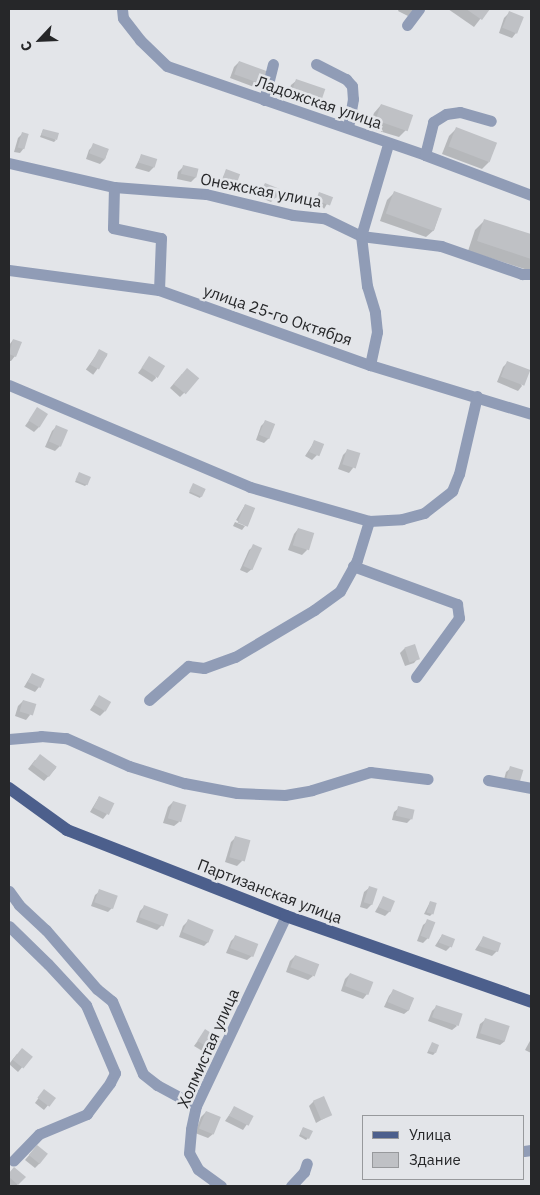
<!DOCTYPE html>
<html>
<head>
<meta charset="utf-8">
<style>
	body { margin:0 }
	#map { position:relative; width:540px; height:1195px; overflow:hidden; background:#e3e5e9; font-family:"IBM Plex Sans",sans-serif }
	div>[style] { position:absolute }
	.shadow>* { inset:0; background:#0003; transform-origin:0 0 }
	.building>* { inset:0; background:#bfc1c5; transform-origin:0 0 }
	.minor>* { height:11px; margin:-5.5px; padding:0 5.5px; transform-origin:5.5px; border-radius:5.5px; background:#909cb6 }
	.major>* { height:12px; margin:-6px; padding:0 6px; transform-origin:6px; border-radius:6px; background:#4c5f8c }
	span { translate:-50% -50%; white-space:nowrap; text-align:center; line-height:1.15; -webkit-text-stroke:5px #e3e5e9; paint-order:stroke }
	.street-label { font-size:16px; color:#262729 }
	.frame { position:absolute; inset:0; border:10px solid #262729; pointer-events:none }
	.legend { position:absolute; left:362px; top:1115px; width:162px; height:65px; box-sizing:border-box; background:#e3e5e9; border:1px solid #97999c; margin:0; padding:6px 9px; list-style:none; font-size:15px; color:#262729 }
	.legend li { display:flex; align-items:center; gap:10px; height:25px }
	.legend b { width:25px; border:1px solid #97999c }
	.north { position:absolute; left:15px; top:15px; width:50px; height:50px; -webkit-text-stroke:4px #e3e5e9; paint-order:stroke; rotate:245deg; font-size:14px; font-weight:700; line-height:20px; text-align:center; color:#262729 }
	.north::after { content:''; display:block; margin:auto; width:18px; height:22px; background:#262729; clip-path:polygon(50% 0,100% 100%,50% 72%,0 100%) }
</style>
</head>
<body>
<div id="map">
	<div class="shadow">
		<div style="clip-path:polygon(399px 9px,414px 9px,408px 16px,398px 11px)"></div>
		<div style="clip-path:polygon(448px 9px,488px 9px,474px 27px)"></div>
		<div style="clip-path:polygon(509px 13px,516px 33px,512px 38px,499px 33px,504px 18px)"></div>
		<div style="clip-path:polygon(239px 62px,262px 83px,257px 88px,230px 78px,234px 67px)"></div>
		<div style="clip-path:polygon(296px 81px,320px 102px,315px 107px,287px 98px,291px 85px)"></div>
		<div style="clip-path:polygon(381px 105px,406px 130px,399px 137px,369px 128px,374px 113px)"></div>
		<div style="clip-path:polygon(456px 129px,489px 162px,482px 169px,442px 154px,449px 136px)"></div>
		<div style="clip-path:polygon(43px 130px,56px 140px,54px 142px,40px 137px)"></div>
		<div style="clip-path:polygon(23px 133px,24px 148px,20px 153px,14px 152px,18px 138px)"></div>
		<div style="clip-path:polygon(94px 145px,108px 149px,105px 159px,100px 164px,86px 159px,89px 150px)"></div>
		<div style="clip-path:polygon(141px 156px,154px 167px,149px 172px,135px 168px)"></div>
		<div style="clip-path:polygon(183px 167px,196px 177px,191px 182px,177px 179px,178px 172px)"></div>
		<div style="clip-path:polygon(227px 170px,235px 183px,231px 188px,219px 184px)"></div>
		<div style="clip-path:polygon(265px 184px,275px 198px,271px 202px,257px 196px)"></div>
		<div style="clip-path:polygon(320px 193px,331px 197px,324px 209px,312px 205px)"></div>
		<div style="clip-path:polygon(394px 193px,441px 209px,434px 230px,426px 237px,380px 221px,387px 200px)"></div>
		<div style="clip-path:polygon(485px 220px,531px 235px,531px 271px,468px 251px,475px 230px)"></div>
		<div style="clip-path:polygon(13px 340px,15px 356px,11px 361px,9px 361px,9px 345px)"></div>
		<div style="left:100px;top:350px;width:9px;height:24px;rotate:36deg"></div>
		<div style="clip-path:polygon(150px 357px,156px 378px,152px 382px,138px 373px)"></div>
		<div style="clip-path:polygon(508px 362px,522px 386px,518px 391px,497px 382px,503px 367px)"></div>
		<div style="clip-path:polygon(182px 374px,185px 392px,180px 397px,170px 388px)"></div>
		<div style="clip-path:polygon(38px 408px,39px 427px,34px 432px,25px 426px)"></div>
		<div style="clip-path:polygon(265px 422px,269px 438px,264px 443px,256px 440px,261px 426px)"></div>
		<div style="clip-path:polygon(56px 427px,60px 446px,55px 451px,45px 447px,52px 431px)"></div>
		<div style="clip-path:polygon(315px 441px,317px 455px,312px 460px,305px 456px)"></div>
		<div style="clip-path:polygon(348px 450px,353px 468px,349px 473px,338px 469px,343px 455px)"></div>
		<div style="clip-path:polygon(78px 476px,87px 484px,85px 486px,75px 482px)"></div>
		<div style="clip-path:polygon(193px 485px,205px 490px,200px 498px,189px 493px)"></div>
		<div style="clip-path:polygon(245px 505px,253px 509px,246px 526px,236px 520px)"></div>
		<div style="clip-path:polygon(235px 522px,245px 526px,242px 530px,233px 526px)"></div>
		<div style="clip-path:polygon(298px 529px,307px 550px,302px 555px,288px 550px,294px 534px)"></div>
		<div style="clip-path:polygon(254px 546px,260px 549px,252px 569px,247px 573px,240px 570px,249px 550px)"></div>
		<div style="clip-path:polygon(405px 648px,418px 658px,414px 663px,405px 666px,400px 653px)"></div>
		<div style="clip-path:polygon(32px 674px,39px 687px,35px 692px,24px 687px)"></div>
		<div style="clip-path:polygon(99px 697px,105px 711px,100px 716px,90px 710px)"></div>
		<div style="clip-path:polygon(23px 701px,30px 715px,26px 720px,15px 716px,18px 706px)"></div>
		<div style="clip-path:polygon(35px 760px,56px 768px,44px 781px,28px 769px)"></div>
		<div style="clip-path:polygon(511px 768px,521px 771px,503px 783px,506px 772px)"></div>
		<div style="clip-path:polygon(99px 797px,107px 814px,103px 819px,90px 812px)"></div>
		<div style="clip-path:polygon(173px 802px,179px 822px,174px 826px,163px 823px,168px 807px)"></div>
		<div style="clip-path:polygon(399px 808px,411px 819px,407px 823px,392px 820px,394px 812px)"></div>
		<div style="clip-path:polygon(236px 837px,242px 861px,237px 866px,225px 862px,231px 842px)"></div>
		<div style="clip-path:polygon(369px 888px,372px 904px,367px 909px,360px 907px,364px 892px)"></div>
		<div style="clip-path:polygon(100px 891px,113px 907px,108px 912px,91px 906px,95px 895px)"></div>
		<div style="clip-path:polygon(383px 898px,390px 911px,385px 916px,375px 912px)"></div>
		<div style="clip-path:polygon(430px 902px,432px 914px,430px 916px,424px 914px)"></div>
		<div style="clip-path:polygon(145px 906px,162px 925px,157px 930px,136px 922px,140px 911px)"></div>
		<div style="clip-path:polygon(188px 921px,209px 941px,204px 946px,179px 937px,183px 926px)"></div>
		<div style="clip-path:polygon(428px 921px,428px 938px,423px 943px,417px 941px,423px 925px)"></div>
		<div style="clip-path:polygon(442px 935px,451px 946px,446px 951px,435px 946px)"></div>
		<div style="clip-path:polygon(235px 937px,256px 945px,252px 956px,247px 960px,226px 953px,231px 941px)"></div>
		<div style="clip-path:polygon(483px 938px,497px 951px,492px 956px,475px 950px)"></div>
		<div style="clip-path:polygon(295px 956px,313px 976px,308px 980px,286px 972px,290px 961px)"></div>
		<div style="clip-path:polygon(350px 974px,367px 994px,363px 999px,341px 991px,345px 979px)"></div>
		<div style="clip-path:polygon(393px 991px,413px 998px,409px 1010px,404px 1014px,384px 1007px,389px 996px)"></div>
		<div style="clip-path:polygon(437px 1006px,457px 1026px,452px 1030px,428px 1021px,432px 1011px)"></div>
		<div style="clip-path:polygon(485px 1020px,505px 1041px,500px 1045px,476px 1038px,480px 1024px)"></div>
		<div style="clip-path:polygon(205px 1031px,214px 1050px,209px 1055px,194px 1046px)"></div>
		<div style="clip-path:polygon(531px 1039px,531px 1053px,525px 1050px)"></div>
		<div style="clip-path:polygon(432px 1044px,435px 1053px,433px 1055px,427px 1053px)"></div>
		<div style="clip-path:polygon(17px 1054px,31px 1057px,18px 1072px,9px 1064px)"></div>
		<div style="clip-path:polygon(40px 1096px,54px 1098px,44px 1110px,35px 1103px)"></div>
		<div style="clip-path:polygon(314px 1101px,330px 1115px,316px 1123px,309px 1106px)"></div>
		<div style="clip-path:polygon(234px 1108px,252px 1117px,243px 1130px,225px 1121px)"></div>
		<div style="clip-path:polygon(206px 1112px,219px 1117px,213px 1134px,208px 1138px,195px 1133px,201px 1117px)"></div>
		<div style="clip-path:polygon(303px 1128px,308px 1138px,306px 1140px,299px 1136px)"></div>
		<div style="clip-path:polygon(37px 1146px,40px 1163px,35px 1168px,25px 1160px)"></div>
		<div style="clip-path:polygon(14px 1168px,24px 1177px,16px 1186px,10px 1186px,9px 1174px)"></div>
	</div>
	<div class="building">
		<div style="clip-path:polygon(466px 9px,490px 9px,482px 20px)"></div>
		<div style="left:509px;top:11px;width:16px;height:18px;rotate:22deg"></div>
		<div style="left:239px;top:61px;width:30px;height:14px;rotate:20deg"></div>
		<div style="left:296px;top:79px;width:31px;height:15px;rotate:19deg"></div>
		<div style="left:381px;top:104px;width:34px;height:17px;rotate:19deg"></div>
		<div style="left:456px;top:127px;width:44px;height:21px;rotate:21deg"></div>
		<div style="clip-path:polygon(43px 129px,59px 133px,57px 140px,41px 135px)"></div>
		<div style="left:22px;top:132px;width:7px;height:16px;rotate:16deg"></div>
		<div style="left:93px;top:143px;width:17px;height:11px;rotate:21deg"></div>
		<div style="left:141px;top:154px;width:17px;height:9px;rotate:17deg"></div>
		<div style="left:183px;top:165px;width:16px;height:9px;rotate:14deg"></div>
		<div style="left:226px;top:169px;width:15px;height:10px;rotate:20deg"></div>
		<div style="left:265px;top:183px;width:16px;height:10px;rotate:22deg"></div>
		<div style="left:394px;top:191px;width:51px;height:24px;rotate:20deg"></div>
		<div style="left:319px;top:192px;width:15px;height:9px;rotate:20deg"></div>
		<div style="clip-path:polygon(484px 219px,531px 234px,531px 259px,477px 241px)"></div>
		<div style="clip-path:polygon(13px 339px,22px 342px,16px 357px,9px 354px)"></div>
		<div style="left:99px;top:349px;width:10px;height:18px;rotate:29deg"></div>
		<div style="left:149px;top:356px;width:19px;height:14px;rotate:32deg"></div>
		<div style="left:507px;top:361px;width:25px;height:17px;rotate:21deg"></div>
		<div style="left:187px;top:368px;width:16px;height:21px;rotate:40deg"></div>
		<div style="left:37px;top:407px;width:13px;height:16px;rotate:32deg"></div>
		<div style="left:265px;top:420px;width:11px;height:16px;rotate:22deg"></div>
		<div style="left:56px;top:425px;width:13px;height:18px;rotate:23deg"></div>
		<div style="left:314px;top:440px;width:11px;height:13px;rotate:22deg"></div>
		<div style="left:347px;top:449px;width:14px;height:16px;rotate:17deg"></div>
		<div style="left:79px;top:472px;width:13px;height:9px;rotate:23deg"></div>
		<div style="left:193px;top:483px;width:14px;height:9px;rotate:25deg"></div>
		<div style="left:245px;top:504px;width:11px;height:20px;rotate:22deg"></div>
		<div style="left:298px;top:528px;width:17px;height:18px;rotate:17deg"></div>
		<div style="left:253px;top:544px;width:10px;height:24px;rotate:24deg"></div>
		<div style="left:415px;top:644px;width:16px;height:11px;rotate:72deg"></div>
		<div style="left:32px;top:673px;width:14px;height:10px;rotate:25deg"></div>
		<div style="left:99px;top:695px;width:14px;height:11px;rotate:30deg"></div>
		<div style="left:23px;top:700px;width:14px;height:12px;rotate:17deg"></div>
		<div style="left:40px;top:754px;width:21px;height:13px;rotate:37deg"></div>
		<div style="left:510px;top:766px;width:14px;height:13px;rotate:17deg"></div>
		<div style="left:99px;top:796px;width:17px;height:13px;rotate:25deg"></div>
		<div style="left:173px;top:801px;width:14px;height:18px;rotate:17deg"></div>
		<div style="left:398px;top:806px;width:17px;height:10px;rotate:13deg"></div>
		<div style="left:235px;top:836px;width:16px;height:22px;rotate:15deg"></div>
		<div style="left:369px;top:886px;width:9px;height:17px;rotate:18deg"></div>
		<div style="left:99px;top:889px;width:20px;height:14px;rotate:20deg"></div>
		<div style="left:383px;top:896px;width:13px;height:12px;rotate:23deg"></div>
		<div style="left:430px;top:901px;width:7px;height:12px;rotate:16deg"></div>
		<div style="left:144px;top:905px;width:26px;height:13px;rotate:21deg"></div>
		<div style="left:188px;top:919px;width:28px;height:14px;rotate:23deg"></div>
		<div style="left:427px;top:919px;width:9px;height:18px;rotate:21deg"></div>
		<div style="left:442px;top:934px;width:14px;height:9px;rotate:21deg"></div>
		<div style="left:235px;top:935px;width:25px;height:14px;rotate:21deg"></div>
		<div style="clip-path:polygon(483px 936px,501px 943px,498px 952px,479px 946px)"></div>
		<div style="left:295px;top:955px;width:26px;height:13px;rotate:21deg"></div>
		<div style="left:350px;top:973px;width:25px;height:14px;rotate:21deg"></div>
		<div style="left:393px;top:989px;width:23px;height:14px;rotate:23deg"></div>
		<div style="left:436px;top:1005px;width:28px;height:13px;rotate:18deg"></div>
		<div style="left:485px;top:1018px;width:26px;height:16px;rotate:18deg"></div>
		<div style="left:205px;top:1029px;width:20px;height:14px;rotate:33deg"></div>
		<div style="clip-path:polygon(432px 1042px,439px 1045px,436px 1053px,428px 1051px)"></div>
		<div style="left:22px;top:1048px;width:14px;height:15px;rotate:39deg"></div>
		<div style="left:44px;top:1089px;width:15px;height:11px;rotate:37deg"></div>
		<div style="left:324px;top:1096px;width:21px;height:12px;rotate:67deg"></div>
		<div style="left:234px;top:1106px;width:22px;height:11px;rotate:27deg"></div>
		<div style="left:206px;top:1111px;width:16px;height:19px;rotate:22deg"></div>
		<div style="clip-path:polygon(303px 1127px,313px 1131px,309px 1139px,300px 1134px)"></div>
		<div style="left:37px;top:1145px;width:14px;height:13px;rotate:39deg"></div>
		<div style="clip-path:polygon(14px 1167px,26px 1177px,18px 1185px,9px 1177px,9px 1173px)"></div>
	</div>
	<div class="minor">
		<div style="left:122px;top:9px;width:9px;rotate:84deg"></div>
		<div style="left:123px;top:18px;width:28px;rotate:52deg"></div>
		<div style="left:140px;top:40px;width:37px;rotate:44deg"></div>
		<div style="left:167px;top:66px;width:273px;rotate:19deg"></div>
		<div style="left:425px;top:155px;width:113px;rotate:20.7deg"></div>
		<div style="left:407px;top:25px;width:20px;rotate:-53deg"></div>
		<div style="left:316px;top:64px;width:34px;rotate:27deg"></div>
		<div style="left:346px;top:79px;width:9px;rotate:49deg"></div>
		<div style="left:352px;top:86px;width:13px;rotate:86deg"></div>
		<div style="left:353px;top:99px;width:29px;rotate:100deg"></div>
		<div style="left:264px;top:100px;width:37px;rotate:-76deg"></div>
		<div style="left:425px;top:155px;width:34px;rotate:-76deg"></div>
		<div style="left:433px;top:122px;width:15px;rotate:-32deg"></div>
		<div style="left:446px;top:114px;width:14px;rotate:-8deg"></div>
		<div style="left:460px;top:112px;width:32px;rotate:16deg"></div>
		<div style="left:9px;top:163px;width:108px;rotate:12.9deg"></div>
		<div style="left:114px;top:187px;width:92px;rotate:4.4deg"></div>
		<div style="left:206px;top:194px;width:89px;rotate:13.6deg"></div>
		<div style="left:293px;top:215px;width:31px;rotate:6deg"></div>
		<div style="left:324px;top:218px;width:41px;rotate:25.9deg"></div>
		<div style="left:361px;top:236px;width:81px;rotate:7.1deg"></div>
		<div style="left:441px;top:246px;width:86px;rotate:19.1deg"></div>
		<div style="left:522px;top:274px;width:9px"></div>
		<div style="left:114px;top:187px;width:41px;rotate:91.4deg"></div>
		<div style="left:113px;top:228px;width:49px;rotate:11.8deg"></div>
		<div style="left:161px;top:238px;width:52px;rotate:92.2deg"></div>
		<div style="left:9px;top:270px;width:151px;rotate:7.6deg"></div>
		<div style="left:159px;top:290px;width:224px;rotate:19.6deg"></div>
		<div style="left:370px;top:365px;width:168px;rotate:16.9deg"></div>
		<div style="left:370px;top:365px;width:34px;rotate:-78deg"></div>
		<div style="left:377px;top:332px;width:20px;rotate:-96deg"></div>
		<div style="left:375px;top:312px;width:27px;rotate:-107deg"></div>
		<div style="left:367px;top:286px;width:50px;rotate:-96.8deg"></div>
		<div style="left:361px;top:236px;width:96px;rotate:-73.6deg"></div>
		<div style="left:9px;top:385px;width:262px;rotate:22.9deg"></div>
		<div style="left:250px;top:487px;width:124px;rotate:15.9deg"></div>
		<div style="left:353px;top:566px;width:111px;rotate:20.1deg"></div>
		<div style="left:457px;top:604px;width:14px;rotate:82deg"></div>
		<div style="left:459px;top:618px;width:73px;rotate:126.1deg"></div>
		<div style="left:149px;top:700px;width:52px;rotate:-41.1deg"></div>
		<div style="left:188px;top:666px;width:16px;rotate:7deg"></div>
		<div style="left:204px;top:668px;width:33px;rotate:-20deg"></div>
		<div style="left:235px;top:657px;width:92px;rotate:-30.7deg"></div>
		<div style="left:314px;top:610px;width:32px;rotate:-36deg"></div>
		<div style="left:340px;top:591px;width:35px;rotate:-61deg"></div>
		<div style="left:357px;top:560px;width:41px;rotate:-72.9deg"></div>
		<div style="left:369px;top:521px;width:33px;rotate:-3deg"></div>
		<div style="left:402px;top:519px;width:23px;rotate:-15deg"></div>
		<div style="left:424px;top:513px;width:36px;rotate:-38deg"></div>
		<div style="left:452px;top:491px;width:18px;rotate:-68deg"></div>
		<div style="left:459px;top:474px;width:80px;rotate:-77deg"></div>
		<div style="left:9px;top:739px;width:32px;rotate:-5deg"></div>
		<div style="left:41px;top:736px;width:25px;rotate:5deg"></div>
		<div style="left:66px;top:738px;width:69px;rotate:24deg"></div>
		<div style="left:129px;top:766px;width:58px;rotate:17.2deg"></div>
		<div style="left:184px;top:783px;width:54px;rotate:10.7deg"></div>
		<div style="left:237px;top:793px;width:48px;rotate:2.4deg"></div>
		<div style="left:285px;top:795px;width:27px;rotate:-10deg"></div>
		<div style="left:312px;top:790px;width:61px;rotate:-17.2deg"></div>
		<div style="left:370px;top:772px;width:58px;rotate:6.9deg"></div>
		<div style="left:488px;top:780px;width:44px;rotate:10.5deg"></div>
		<div style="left:9px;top:891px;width:17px;rotate:54deg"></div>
		<div style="left:19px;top:905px;width:37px;rotate:43deg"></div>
		<div style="left:46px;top:930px;width:78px;rotate:49.2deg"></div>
		<div style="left:97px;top:989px;width:19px;rotate:39deg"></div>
		<div style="left:112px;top:1001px;width:79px;rotate:67deg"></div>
		<div style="left:143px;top:1074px;width:18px;rotate:38deg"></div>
		<div style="left:157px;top:1085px;width:44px;rotate:28.3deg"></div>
		<div style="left:9px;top:926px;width:54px;rotate:44.3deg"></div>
		<div style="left:48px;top:964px;width:56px;rotate:47.2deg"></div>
		<div style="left:86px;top:1005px;width:74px;rotate:66.9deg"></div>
		<div style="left:115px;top:1073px;width:11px;rotate:117deg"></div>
		<div style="left:110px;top:1083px;width:39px;rotate:127deg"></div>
		<div style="left:87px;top:1114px;width:52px;rotate:157.4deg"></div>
		<div style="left:39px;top:1134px;width:37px;rotate:134deg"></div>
		<div style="left:524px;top:1151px;width:7px;rotate:-8deg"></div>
		<div style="left:221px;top:1186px;width:29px;rotate:-144deg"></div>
		<div style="left:198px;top:1169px;width:18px;rotate:-119deg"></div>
		<div style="left:189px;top:1153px;width:24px;rotate:-85deg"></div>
		<div style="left:191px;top:1129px;width:24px;rotate:-78deg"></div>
		<div style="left:196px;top:1106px;width:210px;rotate:-64.7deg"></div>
		<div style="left:291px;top:1186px;width:19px;rotate:-47deg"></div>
		<div style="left:304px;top:1172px;width:9px;rotate:-72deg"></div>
	</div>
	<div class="major">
		<div style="left:9px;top:788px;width:72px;rotate:35.9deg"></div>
		<div style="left:67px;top:830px;width:235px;rotate:21.4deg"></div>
		<div style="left:286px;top:916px;width:260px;rotate:19.3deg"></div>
	</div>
	<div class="street-label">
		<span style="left:319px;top:102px;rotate:19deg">Ладожская улица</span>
		<span style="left:261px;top:190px;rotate:11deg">Онежская улица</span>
		<span style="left:278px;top:315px;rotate:19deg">улица 25-го Октября</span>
		<span style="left:270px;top:891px;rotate:21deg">Партизанская улица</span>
		<span style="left:208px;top:1048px;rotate:-66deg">Холмистая улица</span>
	</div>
	<div class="frame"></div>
	<ul class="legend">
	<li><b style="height:6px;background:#4c5f8c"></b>Улица</li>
	<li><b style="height:14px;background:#bfc1c5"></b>Здание</li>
	</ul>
	<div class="north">С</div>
</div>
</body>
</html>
